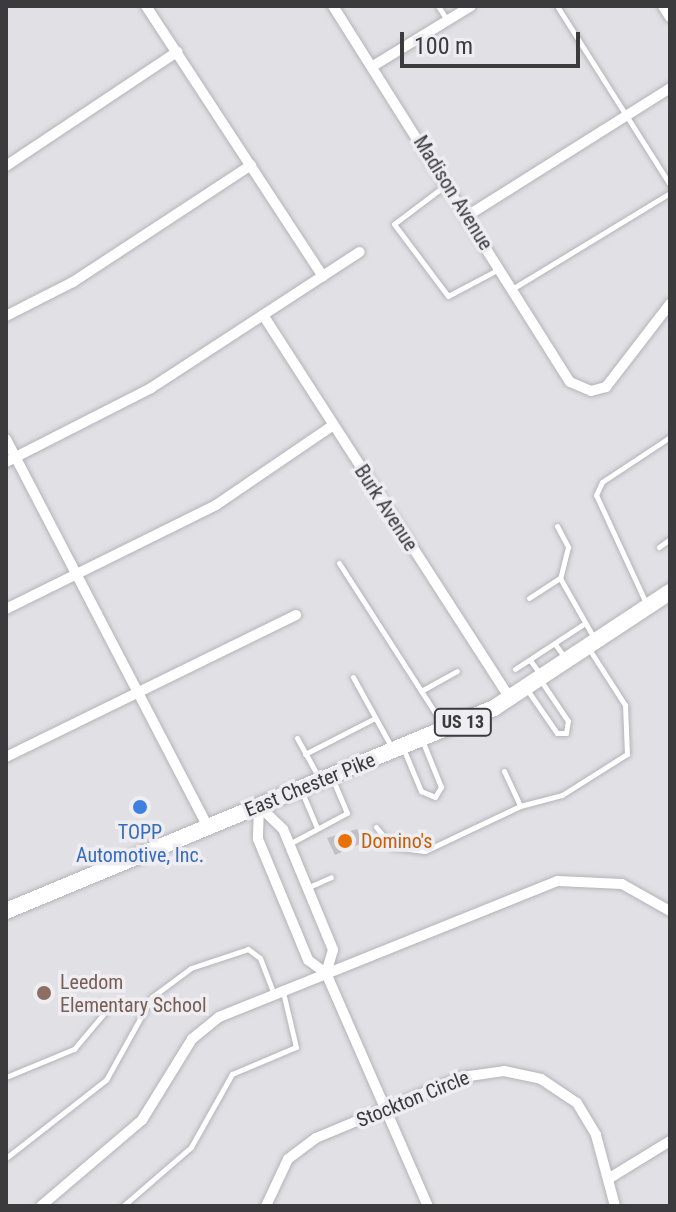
<!DOCTYPE html>
<html>
<head>
<meta charset="utf-8">
<style>
	body { margin:0 }
	#map { position:relative; width:676px; height:1212px; overflow:hidden; background:#e0e0e5; font-family:"Roboto Condensed",sans-serif }
	div>[style] { position:absolute }
	.building>* { inset:0; background:#c1bfc4 }
	.roads { filter:drop-shadow(0 0 2px #b3b3b8) drop-shadow(0 0 2px #b3b3b8) }
	.service>* { height:5px; margin:-2.5px; padding:0 2.5px; transform-origin:2.5px; border-radius:2.5px; background:#fff }
	.minor>* { height:10px; margin:-5px; padding:0 5px; transform-origin:5px; border-radius:5px; background:#fff }
	.primary>* { height:16px; margin:-8px; padding:0 8px; transform-origin:8px; border-radius:8px; background:#fff }
	.dots>* { width:22px; height:22px; translate:-50% -50%; box-sizing:border-box; border:4px solid #eeedf2; border-radius:50% }
	span { translate:-50% -50%; white-space:nowrap; text-align:center; line-height:1.15; -webkit-text-stroke:7px #eeedf2; paint-order:stroke }
	.shield-label span { padding:2px 6px; background:#eeedf2; border:2px solid; border-radius:6px; -webkit-text-stroke-width:0 }
	.shield-label { font-size:18px; color:#3b3b3d; font-weight:700 }
	.street-label { font-size:20px; color:#3b3b3d }
	.shop-label { font-size:20px; color:#366cbe }
	.food-label { font-size:20px; color:#c56008 }
	.left { translate:0 -50%; text-align:left }
	.education-label { font-size:20px; color:#785e54 }
	.frame { position:absolute; inset:0; border:8px solid #3b3b3d; pointer-events:none }
	.scale { position:absolute; left:400px; top:32px; width:180px; height:36px; box-sizing:border-box; border:4px solid #3b3b3d; border-top:0; padding-left:10px; font-size:24px; line-height:28px; white-space:nowrap; color:#3b3b3d; -webkit-text-stroke:6px #eeedf2; paint-order:stroke }
</style>
</head>
<body>
<div id="map">
	<div class="building">
		<div style="clip-path:polygon(357px 829px,362px 843px,335px 855px,327px 838px)"></div>
	</div>
	<div class="roads">
		<div class="service">
			<div style="left:438px;top:6px;width:17px;rotate:57deg"></div>
			<div style="left:557px;top:6px;width:212px;rotate:57.7deg"></div>
			<div style="left:447px;top:184px;width:66px;rotate:143deg"></div>
			<div style="left:394px;top:224px;width:90px;rotate:53.1deg"></div>
			<div style="left:448px;top:296px;width:58px;rotate:-27.9deg"></div>
			<div style="left:512px;top:289px;width:185px;rotate:-31.3deg"></div>
			<div style="left:557px;top:526px;width:24px;rotate:62deg"></div>
			<div style="left:568px;top:547px;width:32px;rotate:104deg"></div>
			<div style="left:560px;top:578px;width:69px;rotate:60.5deg"></div>
			<div style="left:659px;top:547px;width:14px;rotate:-36deg"></div>
			<div style="left:339px;top:563px;width:193px;rotate:57.3deg"></div>
			<div style="left:529px;top:598px;width:37px;rotate:-33deg"></div>
			<div style="left:646px;top:603px;width:119px;rotate:-114.8deg"></div>
			<div style="left:596px;top:495px;width:14px;rotate:-65deg"></div>
			<div style="left:602px;top:482px;width:82px;rotate:-33.5deg"></div>
			<div style="left:555px;top:644px;width:19px;rotate:54deg"></div>
			<div style="left:530px;top:660px;width:19px;rotate:54deg"></div>
			<div style="left:515px;top:669px;width:80px;rotate:-33.3deg"></div>
			<div style="left:353px;top:677px;width:79px;rotate:61.2deg"></div>
			<div style="left:421px;top:691px;width:41px;rotate:-29.1deg"></div>
			<div style="left:528px;top:691px;width:51px;rotate:55.4deg"></div>
			<div style="left:557px;top:733px;width:9px"></div>
			<div style="left:566px;top:733px;width:12px;rotate:-81deg"></div>
			<div style="left:568px;top:721px;width:48px;rotate:-124deg"></div>
			<div style="left:297px;top:738px;width:43px;rotate:61.1deg"></div>
			<div style="left:403px;top:748px;width:47px;rotate:67.3deg"></div>
			<div style="left:421px;top:791px;width:15px;rotate:23deg"></div>
			<div style="left:435px;top:797px;width:12px;rotate:-59deg"></div>
			<div style="left:441px;top:787px;width:51px;rotate:-112deg"></div>
			<div style="left:305px;top:754px;width:79px;rotate:-27.2deg"></div>
			<div style="left:504px;top:771px;width:38px;rotate:65deg"></div>
			<div style="left:301px;top:790px;width:39px;rotate:67deg"></div>
			<div style="left:376px;top:827px;width:26px;rotate:50deg"></div>
			<div style="left:393px;top:847px;width:32px;rotate:7deg"></div>
			<div style="left:425px;top:851px;width:105px;rotate:-25.3deg"></div>
			<div style="left:520px;top:806px;width:43px;rotate:-14.7deg"></div>
			<div style="left:562px;top:795px;width:77px;rotate:-32.2deg"></div>
			<div style="left:627px;top:754px;width:49px;rotate:-92.3deg"></div>
			<div style="left:625px;top:705px;width:67px;rotate:-122.7deg"></div>
			<div style="left:289px;top:844px;width:66px;rotate:-28.1deg"></div>
			<div style="left:347px;top:813px;width:39px;rotate:-113deg"></div>
			<div style="left:309px;top:887px;width:24px;rotate:-24deg"></div>
			<div style="left:6px;top:1077px;width:74px;rotate:-22.4deg"></div>
			<div style="left:74px;top:1049px;width:50px;rotate:-49.9deg"></div>
			<div style="left:6px;top:1158px;width:127px;rotate:-38deg"></div>
			<div style="left:106px;top:1080px;width:95px;rotate:-61deg"></div>
			<div style="left:152px;top:997px;width:49px;rotate:-36.6deg"></div>
			<div style="left:191px;top:968px;width:60px;rotate:-18.4deg"></div>
			<div style="left:248px;top:949px;width:15px;rotate:37deg"></div>
			<div style="left:260px;top:958px;width:39px;rotate:69deg"></div>
			<div style="left:123px;top:1206px;width:90px;rotate:-40.9deg"></div>
			<div style="left:191px;top:1147px;width:84px;rotate:-60.7deg"></div>
			<div style="left:232px;top:1074px;width:69px;rotate:-22.9deg"></div>
			<div style="left:296px;top:1047px;width:57px;rotate:-103.3deg"></div>
		</div>
		<div class="minor">
			<div style="left:146px;top:6px;width:323px;rotate:56.8deg"></div>
			<div style="left:333px;top:6px;width:444px;rotate:57.8deg"></div>
			<div style="left:570px;top:382px;width:23px;rotate:23deg"></div>
			<div style="left:591px;top:391px;width:16px;rotate:-15deg"></div>
			<div style="left:606px;top:387px;width:105px;rotate:-52.4deg"></div>
			<div style="left:663px;top:6px;width:13px;rotate:58deg"></div>
			<div style="left:373px;top:66px;width:115px;rotate:-31.5deg"></div>
			<div style="left:6px;top:166px;width:206px;rotate:-33.7deg"></div>
			<div style="left:467px;top:216px;width:240px;rotate:-32.2deg"></div>
			<div style="left:263px;top:315px;width:458px;rotate:57.2deg"></div>
			<div style="left:6px;top:316px;width:75px;rotate:-26.9deg"></div>
			<div style="left:73px;top:282px;width:213px;rotate:-33.3deg"></div>
			<div style="left:6px;top:439px;width:437px;rotate:62.5deg"></div>
			<div style="left:6px;top:462px;width:163px;rotate:-27deg"></div>
			<div style="left:151px;top:388px;width:249px;rotate:-33.1deg"></div>
			<div style="left:6px;top:609px;width:234px;rotate:-26.3deg"></div>
			<div style="left:216px;top:505px;width:140px;rotate:-34.3deg"></div>
			<div style="left:6px;top:757px;width:323px;rotate:-26.1deg"></div>
			<div style="left:259px;top:806px;width:33px;rotate:92deg"></div>
			<div style="left:258px;top:839px;width:131px;rotate:67.5deg"></div>
			<div style="left:308px;top:960px;width:22px;rotate:36deg"></div>
			<div style="left:326px;top:973px;width:254px;rotate:66.4deg"></div>
			<div style="left:259px;top:806px;width:33px;rotate:44deg"></div>
			<div style="left:283px;top:829px;width:131px;rotate:67.5deg"></div>
			<div style="left:333px;top:950px;width:24px;rotate:107deg"></div>
			<div style="left:608px;top:1179px;width:73px;rotate:-31.5deg"></div>
			<div style="left:41px;top:1206px;width:133px;rotate:-40.4deg"></div>
			<div style="left:142px;top:1120px;width:95px;rotate:-58.3deg"></div>
			<div style="left:192px;top:1039px;width:35px;rotate:-39deg"></div>
			<div style="left:219px;top:1017px;width:365px;rotate:-21.9deg"></div>
			<div style="left:558px;top:881px;width:64px;rotate:2.7deg"></div>
			<div style="left:622px;top:884px;width:55px;rotate:29.4deg"></div>
			<div style="left:266px;top:1206px;width:52px;rotate:-64.9deg"></div>
			<div style="left:288px;top:1159px;width:35px;rotate:-37deg"></div>
			<div style="left:316px;top:1138px;width:158px;rotate:-22.7deg"></div>
			<div style="left:462px;top:1077px;width:42px;rotate:-8.1deg"></div>
			<div style="left:504px;top:1071px;width:38px;rotate:12deg"></div>
			<div style="left:541px;top:1079px;width:43px;rotate:33.7deg"></div>
			<div style="left:577px;top:1103px;width:37px;rotate:59deg"></div>
			<div style="left:596px;top:1135px;width:73px;rotate:75deg"></div>
		</div>
		<div class="primary">
			<div style="left:6px;top:911px;width:529px;rotate:-22.59deg"></div>
			<div style="left:494px;top:708px;width:211px;rotate:-33.4deg"></div>
		</div>
	</div>
	<div class="dots">
		<div style="left:140px;top:807px;background:#3f7fe0"></div>
		<div style="left:345px;top:841px;background:#e8710a"></div>
		<div style="left:44px;top:993px;background:#8d6e63"></div>
	</div>
	<div class="shield-label">
		<span style="left:463px;top:722px">US 13</span>
	</div>
	<div class="street-label">
		<span style="left:453px;top:193px;rotate:58deg">Madison Avenue</span>
		<span style="left:386px;top:508px;rotate:57deg">Burk Avenue</span>
		<span style="left:310px;top:785px;rotate:-22deg">East Chester Pike</span>
		<span style="left:413px;top:1099px;rotate:-22deg">Stockton Circle</span>
	</div>
	<div class="shop-label">
		<span style="left:140px;top:844px">TOPP<br>Automotive, Inc.</span>
	</div>
	<div class="food-label">
		<span class="left" style="left:361px;top:841px">Domino's</span>
	</div>
	<div class="education-label">
		<span class="left" style="left:60px;top:994px">Leedom<br>Elementary School</span>
	</div>
	<div class="frame"></div>
	<div class="scale">100 m</div>
</div>
</body>
</html>
